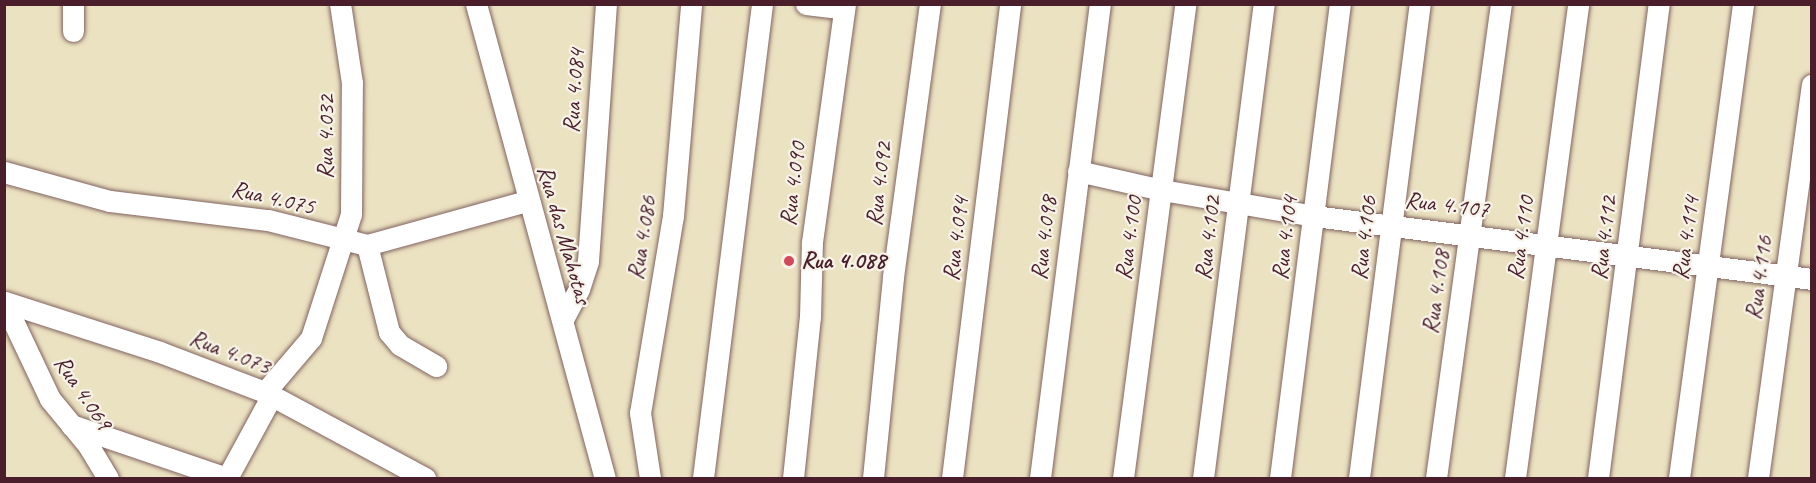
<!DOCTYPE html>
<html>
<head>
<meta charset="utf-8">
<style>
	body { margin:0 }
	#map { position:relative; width:1816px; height:483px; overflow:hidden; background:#ebe2c1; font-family:Caveat,sans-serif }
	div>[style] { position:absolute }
	.roads { filter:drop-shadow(0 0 2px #826360) drop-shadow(0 0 2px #826360) }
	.minor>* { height:21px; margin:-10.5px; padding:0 10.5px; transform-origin:10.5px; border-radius:10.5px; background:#fff }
	.dots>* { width:16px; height:16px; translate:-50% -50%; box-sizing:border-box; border:3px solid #f7f3e8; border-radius:50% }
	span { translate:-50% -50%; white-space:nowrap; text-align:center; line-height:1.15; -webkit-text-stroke:4.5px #f7f3e8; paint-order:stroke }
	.street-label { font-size:24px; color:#4a1f2b }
	.poi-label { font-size:24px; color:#4a1f2b; font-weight:700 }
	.left { translate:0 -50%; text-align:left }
	.frame { position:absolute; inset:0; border:6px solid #4a1f2b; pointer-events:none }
</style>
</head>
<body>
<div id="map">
	<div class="roads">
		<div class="minor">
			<div style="left:476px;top:4px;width:491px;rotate:74.8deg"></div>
			<div style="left:806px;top:4px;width:38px;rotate:7deg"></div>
			<div style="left:73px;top:31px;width:27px;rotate:-90deg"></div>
			<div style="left:1078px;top:171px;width:86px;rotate:12.7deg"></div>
			<div style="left:1162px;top:190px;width:154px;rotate:9.7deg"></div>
			<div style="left:1314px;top:216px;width:502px;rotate:7.21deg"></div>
			<div style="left:4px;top:172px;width:110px;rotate:15.3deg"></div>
			<div style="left:110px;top:201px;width:159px;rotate:6.9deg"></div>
			<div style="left:268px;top:220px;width:102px;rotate:14.2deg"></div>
			<div style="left:367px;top:245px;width:166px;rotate:-15.4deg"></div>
			<div style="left:367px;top:245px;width:90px;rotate:75.8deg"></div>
			<div style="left:389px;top:332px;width:17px;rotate:50deg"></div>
			<div style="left:400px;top:345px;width:42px;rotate:30.3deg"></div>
			<div style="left:4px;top:302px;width:107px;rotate:64.6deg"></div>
			<div style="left:50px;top:399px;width:60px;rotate:50.4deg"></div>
			<div style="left:88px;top:445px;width:39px;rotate:59deg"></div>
			<div style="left:5px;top:302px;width:163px;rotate:17.9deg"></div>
			<div style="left:160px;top:352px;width:112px;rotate:20.9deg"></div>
			<div style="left:265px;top:392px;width:182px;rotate:28.3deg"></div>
			<div style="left:563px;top:319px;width:34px;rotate:-62deg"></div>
			<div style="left:579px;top:289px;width:29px;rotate:-72deg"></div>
			<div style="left:588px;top:261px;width:258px;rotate:-86deg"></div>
			<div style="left:265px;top:392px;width:71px;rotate:-49.6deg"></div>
			<div style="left:311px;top:338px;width:130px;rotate:-72.1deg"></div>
			<div style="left:351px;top:214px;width:131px;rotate:-89.6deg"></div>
			<div style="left:352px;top:83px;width:80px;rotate:-98.6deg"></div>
			<div style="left:71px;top:425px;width:165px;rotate:18.8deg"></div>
			<div style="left:227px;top:478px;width:94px;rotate:-61.5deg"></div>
			<div style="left:650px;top:478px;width:66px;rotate:-98.7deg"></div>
			<div style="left:640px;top:413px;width:200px;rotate:-80.5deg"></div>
			<div style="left:673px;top:216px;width:213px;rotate:-85.1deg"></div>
			<div style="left:703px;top:478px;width:478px;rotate:-82.9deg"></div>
			<div style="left:793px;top:478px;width:162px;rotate:-84deg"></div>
			<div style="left:810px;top:317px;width:75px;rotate:-88.5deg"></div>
			<div style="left:812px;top:242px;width:240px;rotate:-82.1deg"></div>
			<div style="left:873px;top:478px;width:202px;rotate:-84.3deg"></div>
			<div style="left:893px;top:277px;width:275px;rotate:-82.3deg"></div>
			<div style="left:952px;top:478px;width:478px;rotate:-83deg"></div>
			<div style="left:1040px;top:478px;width:478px;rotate:-82.8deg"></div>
			<div style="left:1123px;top:478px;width:478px;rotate:-82.5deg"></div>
			<div style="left:1203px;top:478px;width:478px;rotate:-82.7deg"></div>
			<div style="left:1280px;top:478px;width:478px;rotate:-82.8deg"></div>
			<div style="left:1359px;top:478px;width:478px;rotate:-82.7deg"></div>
			<div style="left:1436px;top:478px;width:478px;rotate:-82.2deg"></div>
			<div style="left:1515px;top:478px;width:478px;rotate:-82.4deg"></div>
			<div style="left:1598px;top:478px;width:478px;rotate:-82.7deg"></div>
			<div style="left:1679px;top:478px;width:478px;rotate:-82.3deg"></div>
			<div style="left:1758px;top:478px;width:397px;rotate:-82.2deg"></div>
		</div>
	</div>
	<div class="dots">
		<div style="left:789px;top:261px;background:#d1495b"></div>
	</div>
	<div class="street-label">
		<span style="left:574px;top:91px;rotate:-86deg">Rua 4.084</span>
		<span style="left:326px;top:137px;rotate:-89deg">Rua 4.032</span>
		<span style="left:793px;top:184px;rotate:-83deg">Rua 4.090</span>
		<span style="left:879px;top:184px;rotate:-83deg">Rua 4.092</span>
		<span style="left:273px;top:198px;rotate:13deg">Rua 4.075</span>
		<span style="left:1447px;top:205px;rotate:7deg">Rua 4.107</span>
		<span style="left:564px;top:235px;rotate:74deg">Rua das Mahotas</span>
		<span style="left:642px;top:238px;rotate:-81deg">Rua 4.086</span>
		<span style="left:1044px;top:238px;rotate:-83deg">Rua 4.098</span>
		<span style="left:1129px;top:238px;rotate:-82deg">Rua 4.100</span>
		<span style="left:1208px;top:238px;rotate:-83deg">Rua 4.102</span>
		<span style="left:1285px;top:238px;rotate:-83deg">Rua 4.104</span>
		<span style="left:1364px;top:238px;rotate:-83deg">Rua 4.106</span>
		<span style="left:1521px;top:238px;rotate:-82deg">Rua 4.110</span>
		<span style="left:1604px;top:238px;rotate:-83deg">Rua 4.112</span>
		<span style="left:1686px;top:238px;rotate:-82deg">Rua 4.114</span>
		<span style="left:956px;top:239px;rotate:-83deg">Rua 4.094</span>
		<span style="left:1759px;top:278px;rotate:-82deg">Rua 4.116</span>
		<span style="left:1436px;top:292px;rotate:-82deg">Rua 4.108</span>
		<span style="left:230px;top:352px;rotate:21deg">Rua 4.073</span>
		<span style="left:83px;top:393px;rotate:56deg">Rua 4.069</span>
	</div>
	<div class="poi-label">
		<span class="left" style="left:801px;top:261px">Rua 4.088</span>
	</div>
	<div class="frame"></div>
</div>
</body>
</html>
